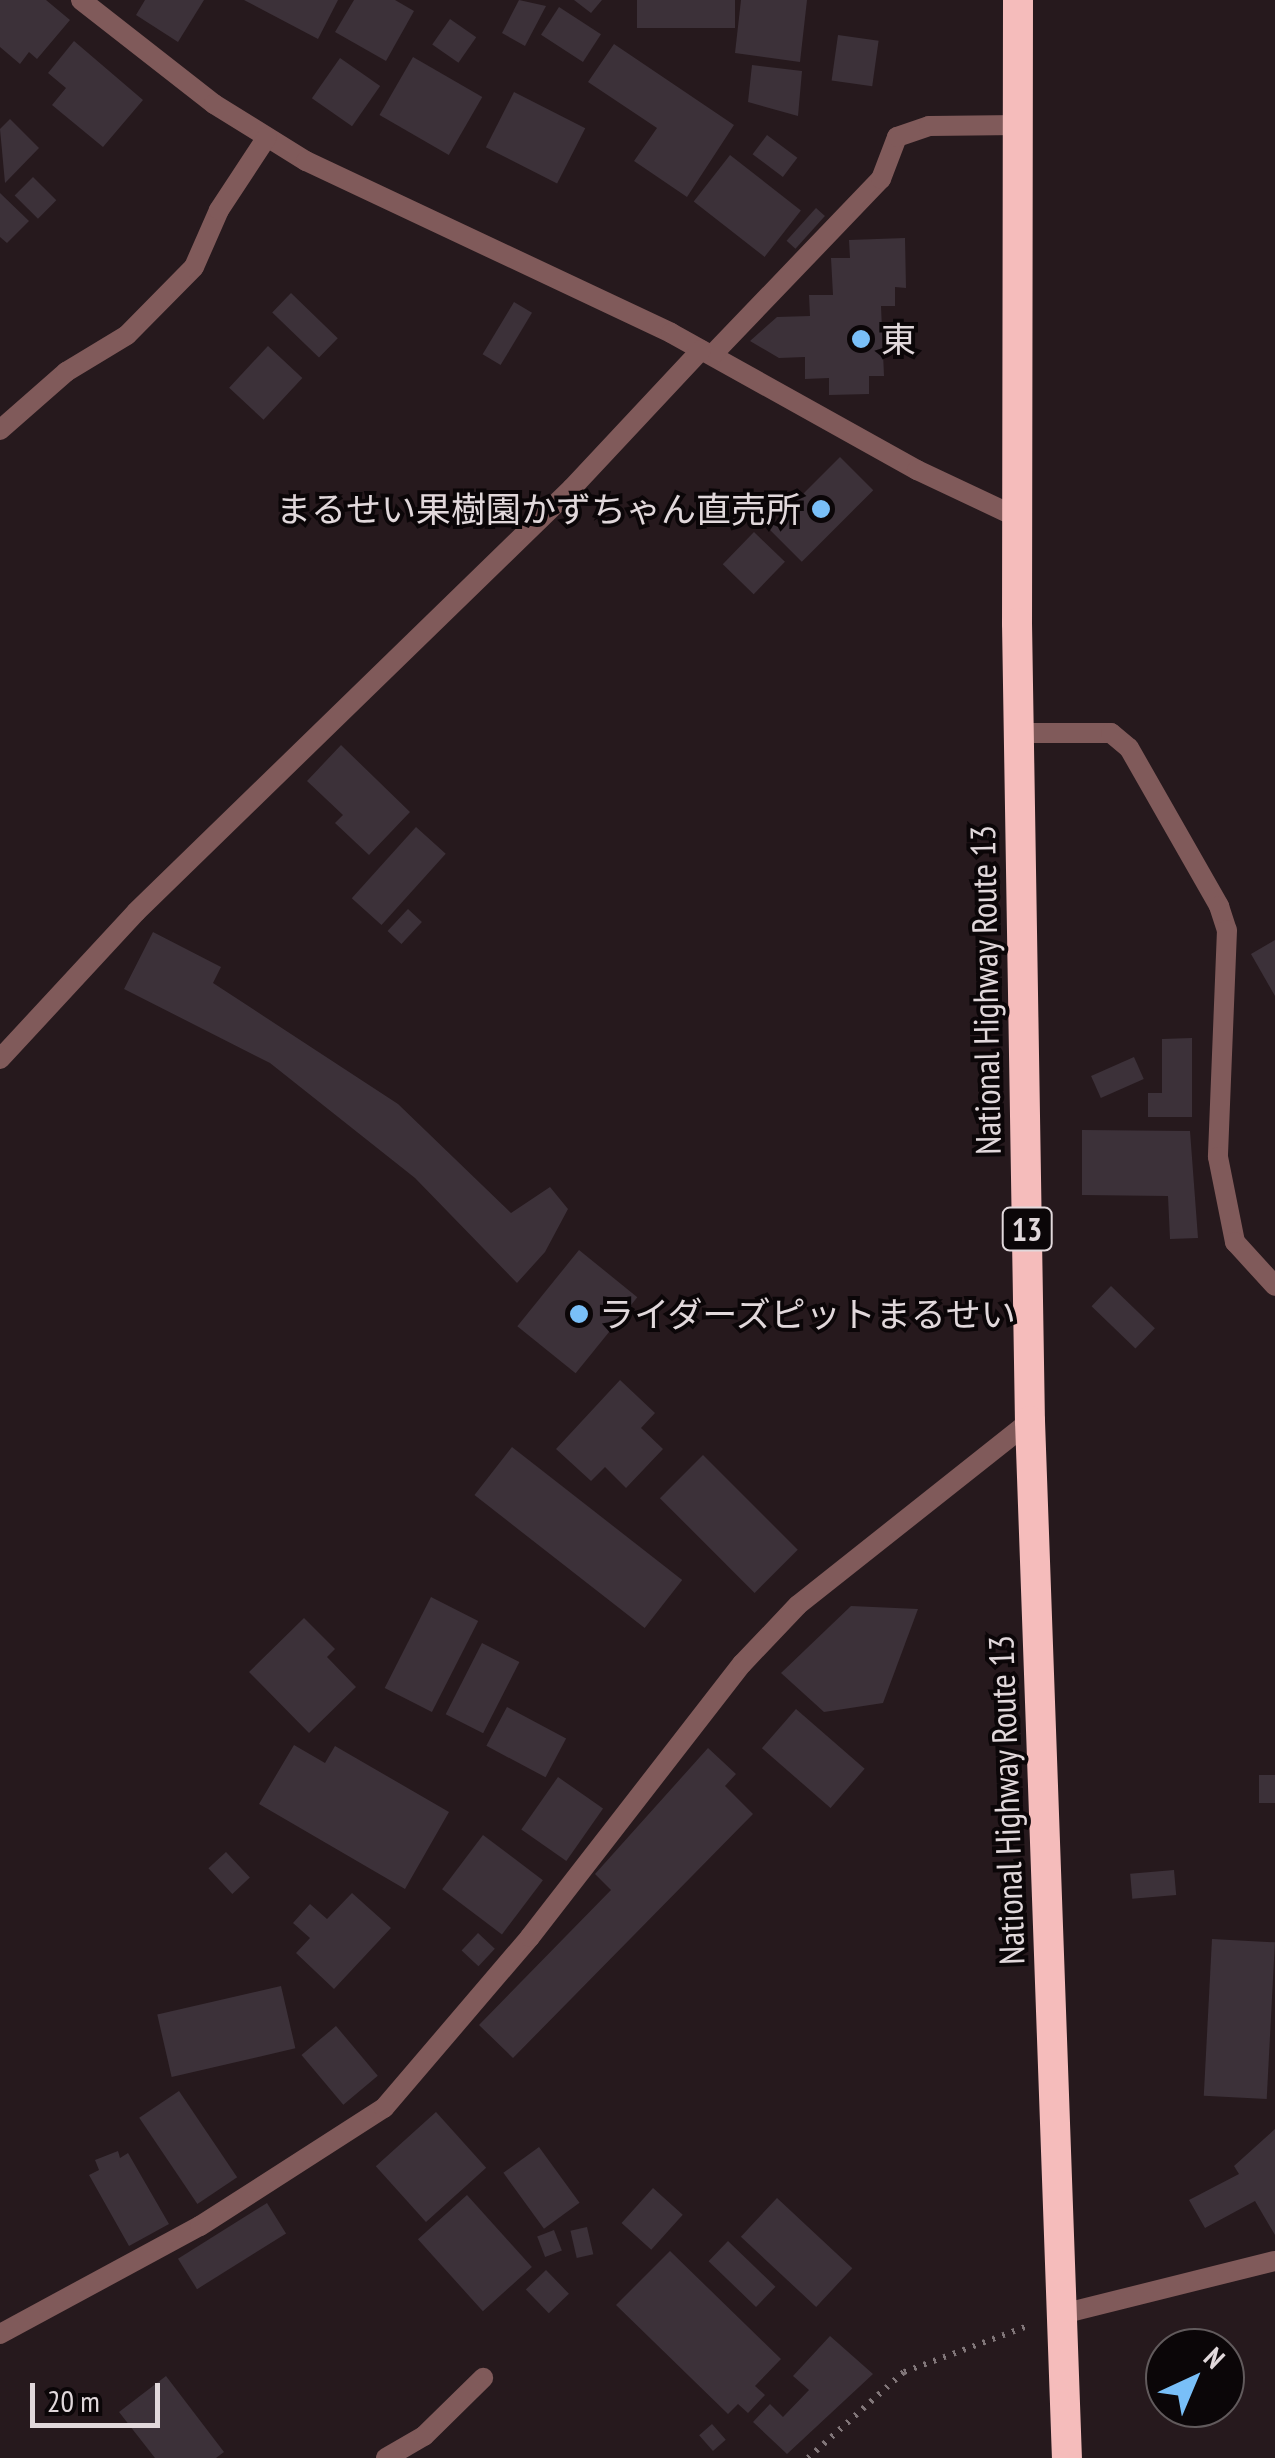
<!DOCTYPE html>
<html>
<head>
<meta charset="utf-8">
<style>
	body { margin:0 }
	#map { position:relative; width:1275px; height:2458px; overflow:hidden; background:#26191d; font-family:"PT Sans Narrow","Noto Sans JP",sans-serif }
	div>[style] { position:absolute }
	.building>* { inset:0; background:#3c3139; transform-origin:0 0 }
	.path>* { height:6px; margin-top:-3px; transform-origin:0; background:repeating-linear-gradient(90deg,#817679 0 2.5px,transparent 0 10.5px) }
	.street>* { height:20px; margin:-10px; padding:0 10px; transform-origin:10px; border-radius:10px; background:#805a5a }
	.highway>* { height:30px; margin:-15px; padding:0 15px; transform-origin:15px; border-radius:15px; background:#f5bcbb }
	.dots>* { width:28px; height:28px; translate:-50% -50%; box-sizing:border-box; border:5px solid #0b0608; border-radius:50% }
	span { translate:-50% -50%; white-space:nowrap; text-align:center; line-height:1.15; -webkit-text-stroke:8px #0b0608; paint-order:stroke }
	.shield-label span { padding:2px 8px; background:#0b0608; border:2px solid; border-radius:8px; -webkit-text-stroke-width:0 }
	.shield-label { font-size:32px; color:#e1d8db; font-weight:700 }
	.poi-label { font-size:35px; color:#e1d8db }
	.left { translate:0 -50%; text-align:left }
	.right { translate:-100% -50%; text-align:right }
	.street-label { font-size:35px; color:#e1d8db }
	.north { position:absolute; left:1145px; top:2328px; width:100px; height:100px; box-sizing:border-box; background:#0b0608; border:2px solid #615a5c; border-radius:50%; rotate:44deg; font-size:28px; font-weight:700; line-height:40px; text-align:center; color:#e1d8db }
	.north::after { content:''; display:block; margin:auto; width:35px; height:45px; background:#79bff8; clip-path:polygon(50% 0,100% 100%,50% 72%,0 100%) }
	.scale { position:absolute; left:30px; top:2383px; width:130px; height:45px; box-sizing:border-box; border:5px solid #e1d8db; border-top:0; padding-left:12px; font-size:30px; line-height:35px; white-space:nowrap; color:#e1d8db; -webkit-text-stroke:8px #0b0608; paint-order:stroke }
</style>
</head>
<body>
<div id="map">
	<div class="building">
		<div style="clip-path:polygon(0 0,46px 0,70px 20px,37px 59px,29px 52px,20px 64px,0 47px)"></div>
		<div style="clip-path:polygon(145px 0,204px 0,178px 42px,136px 15px)"></div>
		<div style="clip-path:polygon(244px 0,338px 0,318px 39px)"></div>
		<div style="clip-path:polygon(354px 0,395px 0,414px 11px,386px 61px,335px 32px)"></div>
		<div style="clip-path:polygon(519px 0,546px 6px,525px 46px,502px 33px)"></div>
		<div style="clip-path:polygon(574px 0,602px 0,591px 13px)"></div>
		<div style="left:637px;top:0;width:98px;height:28px"></div>
		<div style="clip-path:polygon(741px 0,807px 0,800px 62px,735px 53px)"></div>
		<div style="left:559px;top:7px;width:50px;height:33px;rotate:33deg"></div>
		<div style="left:450px;top:19px;width:32px;height:31px;rotate:35deg"></div>
		<div style="left:838px;top:35px;width:41px;height:46px;rotate:8deg"></div>
		<div style="clip-path:polygon(74px 41px,143px 100px,103px 147px,52px 105px,66px 88px,48px 73px)"></div>
		<div style="clip-path:polygon(614px 44px,734px 125px,687px 197px,634px 161px,657px 128px,588px 82px)"></div>
		<div style="left:413px;top:57px;width:80px;height:67px;rotate:30deg"></div>
		<div style="left:340px;top:58px;width:49px;height:49px;rotate:35deg"></div>
		<div style="clip-path:polygon(752px 65px,802px 71px,798px 116px,748px 102px)"></div>
		<div style="left:514px;top:92px;width:80px;height:62px;rotate:27deg"></div>
		<div style="clip-path:polygon(10px 119px,39px 148px,5px 183px,0 129px)"></div>
		<div style="left:767px;top:135px;width:38px;height:24px;rotate:37deg"></div>
		<div style="left:730px;top:155px;width:90px;height:59px;rotate:38deg"></div>
		<div style="left:33px;top:177px;width:33px;height:26px;rotate:45deg"></div>
		<div style="clip-path:polygon(0 193px,29px 221px,7px 243px,0 237px)"></div>
		<div style="left:816px;top:208px;width:12px;height:44px;rotate:42deg"></div>
		<div style="clip-path:polygon(905px 238px,906px 288px,895px 287px,895px 306px,881px 306px,884px 376px,869px 376px,869px 394px,829px 395px,829px 378px,805px 379px,805px 357px,779px 358px,750px 341px,777px 317px,810px 316px,809px 295px,833px 295px,831px 258px,850px 258px,849px 240px)"></div>
		<div style="left:291px;top:293px;width:65px;height:27px;rotate:44deg"></div>
		<div style="left:514px;top:302px;width:21px;height:61px;rotate:31deg"></div>
		<div style="left:268px;top:346px;width:47px;height:57px;rotate:43deg"></div>
		<div style="left:840px;top:457px;width:47px;height:101px;rotate:45deg"></div>
		<div style="left:754px;top:532px;width:43px;height:45px;rotate:44deg"></div>
		<div style="clip-path:polygon(341px 745px,410px 812px,369px 855px,335px 823px,343px 815px,307px 781px)"></div>
		<div style="left:416px;top:827px;width:40px;height:96px;rotate:42deg"></div>
		<div style="left:408px;top:909px;width:19px;height:30px;rotate:43deg"></div>
		<div style="clip-path:polygon(153px 932px,221px 967px,213px 983px,398px 1104px,511px 1213px,550px 1187px,568px 1209px,545px 1252px,517px 1283px,415px 1178px,270px 1063px,124px 989px)"></div>
		<div style="clip-path:polygon(1275px 940px,1275px 996px,1251px 954px)"></div>
		<div style="clip-path:polygon(1192px 1038px,1192px 1117px,1148px 1117px,1148px 1093px,1162px 1093px,1162px 1039px)"></div>
		<div style="left:1134px;top:1057px;width:24px;height:47px;rotate:66deg"></div>
		<div style="clip-path:polygon(1082px 1130px,1190px 1131px,1198px 1238px,1170px 1239px,1168px 1196px,1082px 1195px)"></div>
		<div style="left:579px;top:1250px;width:75px;height:98px;rotate:39deg"></div>
		<div style="left:1111px;top:1286px;width:61px;height:28px;rotate:44deg"></div>
		<div style="clip-path:polygon(620px 1380px,655px 1413px,641px 1428px,663px 1449px,626px 1488px,605px 1467px,591px 1481px,556px 1449px)"></div>
		<div style="left:512px;top:1447px;width:216px;height:61px;rotate:38deg"></div>
		<div style="left:703px;top:1455px;width:134px;height:61px;rotate:45deg"></div>
		<div style="left:431px;top:1597px;width:53px;height:102px;rotate:27deg"></div>
		<div style="clip-path:polygon(851px 1606px,918px 1609px,883px 1703px,824px 1712px,781px 1673px)"></div>
		<div style="clip-path:polygon(304px 1618px,335px 1649px,327px 1657px,356px 1687px,309px 1733px,249px 1672px)"></div>
		<div style="left:482px;top:1643px;width:42px;height:80px;rotate:27deg"></div>
		<div style="left:507px;top:1707px;width:67px;height:44px;rotate:28deg"></div>
		<div style="left:796px;top:1709px;width:91px;height:52px;rotate:41deg"></div>
		<div style="clip-path:polygon(294px 1745px,325px 1763px,335px 1746px,449px 1812px,405px 1889px,259px 1804px)"></div>
		<div style="clip-path:polygon(708px 1748px,736px 1774px,725px 1786px,753px 1814px,513px 2058px,479px 2025px,611px 1890px,595px 1874px)"></div>
		<div style="left:1259px;top:1775px;width:16px;height:28px"></div>
		<div style="left:558px;top:1777px;width:55px;height:64px;rotate:35deg"></div>
		<div style="left:483px;top:1835px;width:75px;height:68px;rotate:37deg"></div>
		<div style="left:226px;top:1852px;width:35px;height:24px;rotate:47deg"></div>
		<div style="left:1174px;top:1870px;width:25px;height:44px;rotate:85deg"></div>
		<div style="clip-path:polygon(352px 1893px,391px 1928px,334px 1989px,296px 1953px,310px 1938px,293px 1923px,310px 1904px,327px 1919px)"></div>
		<div style="left:478px;top:1933px;width:23px;height:24px;rotate:43deg"></div>
		<div style="left:1212px;top:1939px;width:63px;height:157px;rotate:3deg"></div>
		<div style="left:281px;top:1986px;width:64px;height:127px;rotate:77deg"></div>
		<div style="left:336px;top:2026px;width:65px;height:45px;rotate:50deg"></div>
		<div style="left:179px;top:2091px;width:104px;height:48px;rotate:56deg"></div>
		<div style="left:436px;top:2112px;width:75px;height:81px;rotate:48deg"></div>
		<div style="clip-path:polygon(1275px 2129px,1275px 2235px,1255px 2201px,1205px 2228px,1189px 2200px,1239px 2174px,1234px 2166px)"></div>
		<div style="left:539px;top:2147px;width:69px;height:44px;rotate:54deg"></div>
		<div style="clip-path:polygon(118px 2151px,120px 2158px,128px 2153px,169px 2224px,129px 2246px,89px 2175px,99px 2170px,95px 2160px)"></div>
		<div style="left:653px;top:2188px;width:40px;height:47px;rotate:42deg"></div>
		<div style="left:467px;top:2195px;width:97px;height:66px;rotate:48deg"></div>
		<div style="left:777px;top:2198px;width:103px;height:53px;rotate:43deg"></div>
		<div style="left:267px;top:2203px;width:36px;height:105px;rotate:58deg"></div>
		<div style="left:587px;top:2227px;width:28px;height:17px;rotate:77deg"></div>
		<div style="left:554px;top:2230px;width:22px;height:18px;rotate:69deg"></div>
		<div style="left:728px;top:2241px;width:66px;height:28px;rotate:44deg"></div>
		<div style="clip-path:polygon(670px 2251px,781px 2359px,755px 2386px,765px 2395px,748px 2413px,738px 2404px,728px 2414px,616px 2305px)"></div>
		<div style="left:546px;top:2270px;width:33px;height:28px;rotate:46deg"></div>
		<div style="clip-path:polygon(830px 2336px,873px 2374px,787px 2454px,753px 2422px,770px 2404px,783px 2417px,809px 2390px,793px 2376px)"></div>
		<div style="clip-path:polygon(166px 2376px,224px 2452px,216px 2458px,155px 2458px,119px 2412px)"></div>
		<div style="left:712px;top:2424px;width:21px;height:17px;rotate:49deg"></div>
	</div>
	<div class="path">
		<div style="left:808px;top:2458px;width:129px;rotate:-41.9deg"></div>
		<div style="left:904px;top:2372px;width:129px;rotate:-20.4deg"></div>
	</div>
	<div class="street">
		<div style="left:81px;top:0;width:169px;rotate:38deg"></div>
		<div style="left:214px;top:104px;width:108px;rotate:31.8deg"></div>
		<div style="left:306px;top:161px;width:403px;rotate:25.2deg"></div>
		<div style="left:671px;top:333px;width:282px;rotate:29.1deg"></div>
		<div style="left:917px;top:470px;width:110px;rotate:25.2deg"></div>
		<div style="left:712px;top:355px;width:244px;rotate:-46.2deg"></div>
		<div style="left:881px;top:179px;width:45px;rotate:-69.1deg"></div>
		<div style="left:897px;top:137px;width:34px;rotate:-19deg"></div>
		<div style="left:929px;top:126px;width:89px;rotate:-0.6deg"></div>
		<div style="left:0;top:430px;width:88px;rotate:-41.3deg"></div>
		<div style="left:66px;top:372px;width:71px;rotate:-31.2deg"></div>
		<div style="left:127px;top:335px;width:95px;rotate:-45.4deg"></div>
		<div style="left:194px;top:267px;width:62px;rotate:-66.3deg"></div>
		<div style="left:219px;top:210px;width:87px;rotate:-56.7deg"></div>
		<div style="left:1019px;top:733px;width:92px"></div>
		<div style="left:1111px;top:733px;width:23px;rotate:40deg"></div>
		<div style="left:1129px;top:748px;width:182px;rotate:60.3deg"></div>
		<div style="left:1219px;top:906px;width:25px;rotate:72deg"></div>
		<div style="left:1227px;top:930px;width:227px;rotate:92.3deg"></div>
		<div style="left:1218px;top:1157px;width:87px;rotate:78.7deg"></div>
		<div style="left:1235px;top:1242px;width:59px;rotate:47.7deg"></div>
		<div style="left:0;top:1059px;width:200px;rotate:-47.2deg"></div>
		<div style="left:136px;top:912px;width:608px;rotate:-44.2deg"></div>
		<div style="left:572px;top:488px;width:189px;rotate:-46.9deg"></div>
		<div style="left:1062px;top:2314px;width:219px;rotate:-14deg"></div>
		<div style="left:0;top:2334px;width:227px;rotate:-28.4deg"></div>
		<div style="left:200px;top:2226px;width:219px;rotate:-32.7deg"></div>
		<div style="left:384px;top:2108px;width:225px;rotate:-49.5deg"></div>
		<div style="left:530px;top:1937px;width:346px;rotate:-52.2deg"></div>
		<div style="left:742px;top:1664px;width:81px;rotate:-46.5deg"></div>
		<div style="left:798px;top:1605px;width:296px;rotate:-38.4deg"></div>
		<div style="left:386px;top:2458px;width:44px;rotate:-30.1deg"></div>
		<div style="left:424px;top:2436px;width:83px;rotate:-44.5deg"></div>
	</div>
	<div class="highway">
		<div style="left:1018px;top:0;width:623px;rotate:90.09deg"></div>
		<div style="left:1017px;top:623px;width:798px;rotate:89.07deg"></div>
		<div style="left:1030px;top:1421px;width:1038px;rotate:87.96deg"></div>
	</div>
	<div class="dots">
		<div style="left:861px;top:339px;background:#79bff8"></div>
		<div style="left:821px;top:509px;background:#79bff8"></div>
		<div style="left:579px;top:1314px;background:#79bff8"></div>
	</div>
	<div class="shield-label">
		<span style="left:1027px;top:1229px">13</span>
	</div>
	<div class="poi-label">
		<span class="left" style="left:881px;top:339px">東</span>
		<span class="right" style="left:801px;top:509px">まるせい果樹園かずちゃん直売所</span>
		<span class="left" style="left:599px;top:1314px">ライダーズピットまるせい</span>
	</div>
	<div class="street-label">
		<span style="left:985px;top:990px;rotate:-91deg">National Highway Route 13</span>
		<span style="left:1006px;top:1800px;rotate:-92deg">National Highway Route 13</span>
	</div>
	<div class="north">N</div>
	<div class="scale">20 m</div>
</div>
</body>
</html>
